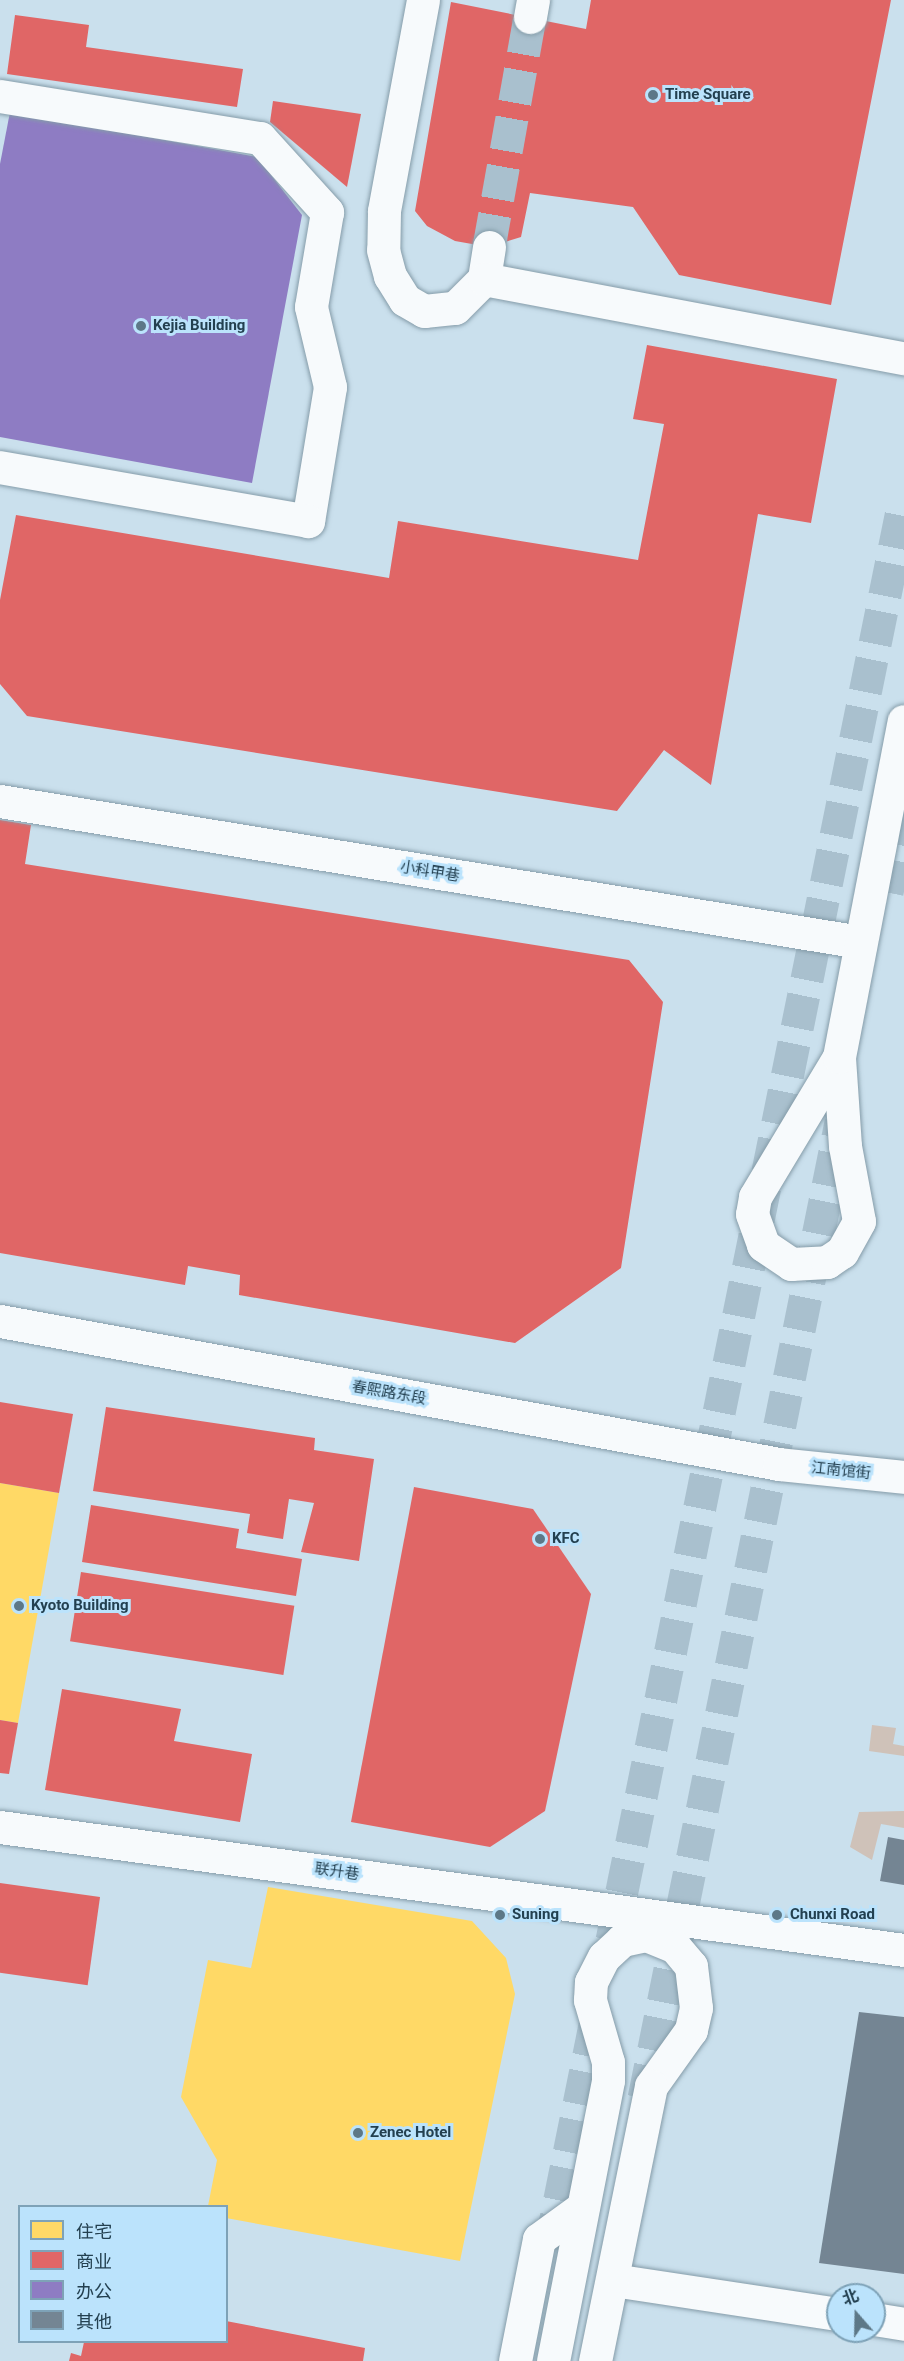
<!DOCTYPE html>
<html>
<head>
<meta charset="utf-8">
<style>
	body { margin:0 }
	#map { position:relative; width:904px; height:2361px; overflow:hidden; background:#cae0ed; font-family:Roboto,"Noto Sans SC",sans-serif }
	div>[style] { position:absolute }
	.green>* { inset:0; background:#cfc2b9 }
	.homes>* { inset:0; background:#ffd966 }
	.shops>* { inset:0; background:#e06666; transform-origin:0 0 }
	.offices>* { inset:0; background:#8e7cc3 }
	.building>* { inset:0; background:#748593 }
	.minor-tunnel>* { height:33px; margin-top:-16.5px; transform-origin:0; background:repeating-linear-gradient(90deg,#a9c0ce 0 33px,transparent 0 49px) }
	.major-tunnel>* { height:33px; margin-top:-16.5px; transform-origin:0; background:repeating-linear-gradient(90deg,#a9c0ce 0 33px,transparent 0 49px) }
	.roads { filter:drop-shadow(0 0 2px #859ca9) drop-shadow(0 0 2px #859ca9) }
	.minor>* { height:33px; margin:-16.5px; padding:0 16.5px; transform-origin:16.5px; border-radius:16.5px; background:#f7fafc }
	.dots>* { width:16px; height:16px; translate:-50% -50%; box-sizing:border-box; border:3px solid #bbe3fc; border-radius:50% }
	span { translate:-50% -50%; white-space:nowrap; text-align:center; line-height:1.15; -webkit-text-stroke:6px #bbe3fc; paint-order:stroke }
	.poi-label { font-size:15px; color:#234050; font-weight:700 }
	.left { translate:0 -50%; text-align:left }
	.street-label { font-size:15px; color:#234050 }
	.legend { position:absolute; left:18px; top:2205px; width:210px; height:138px; box-sizing:border-box; background:#bbe3fc; border:2px solid #7ea2b7; margin:0; padding:8px 10px; list-style:none; font-size:18px; color:#234050 }
	.legend li { display:flex; align-items:center; gap:12px; height:30px }
	.legend b { width:30px; border:2px solid #7ea2b7 }
	.north { position:absolute; left:826px; top:2283px; width:60px; height:60px; box-sizing:border-box; background:#bbe3fc; border:2px solid #7ea2b7; border-radius:50%; rotate:340deg; font-size:16px; font-weight:700; line-height:24px; text-align:center; color:#234050 }
	.north::after { content:''; display:block; margin:auto; width:21px; height:27px; background:#5d7887; clip-path:polygon(50% 0,100% 100%,50% 72%,0 100%) }
</style>
</head>
<body>
<div id="map">
	<div class="green">
		<div style="clip-path:polygon(872px 1725px,896px 1728px,893px 1744px,904px 1746px,904px 1756px,869px 1751px)"></div>
		<div style="clip-path:polygon(904px 1811px,904px 1828px,881px 1824px,872px 1860px,850px 1847px,859px 1812px)"></div>
	</div>
	<div class="homes">
		<div style="clip-path:polygon(0 1483px,59px 1493px,18px 1723px,0 1720px)"></div>
		<div style="clip-path:polygon(268px 1887px,472px 1921px,506px 1958px,515px 1994px,460px 2261px,226px 2218px,226px 2206px,208px 2206px,217px 2160px,181px 2097px,208px 1960px,251px 1968px)"></div>
	</div>
	<div class="shops">
		<div style="clip-path:polygon(591px 0,891px 0,831px 305px,679px 275px,633px 207px,530px 193px,521px 237px,489px 247px,455px 241px,427px 226px,415px 211px,451px 2px,586px 29px)"></div>
		<div style="clip-path:polygon(15px 15px,89px 25px,86px 47px,243px 69px,237px 107px,7px 74px)"></div>
		<div style="clip-path:polygon(273px 101px,361px 114px,347px 187px,270px 122px)"></div>
		<div style="clip-path:polygon(647px 345px,837px 379px,811px 523px,758px 514px,711px 785px,664px 750px,617px 811px,27px 716px,0 684px,0 600px,16px 515px,389px 578px,398px 521px,638px 560px,664px 424px,633px 419px)"></div>
		<div style="clip-path:polygon(0 820px,31px 825px,25px 864px,629px 960px,663px 1002px,621px 1268px,515px 1343px,239px 1295px,240px 1275px,188px 1266px,185px 1285px,0 1253px)"></div>
		<div style="clip-path:polygon(0 1402px,73px 1414px,59px 1493px,0 1483px)"></div>
		<div style="clip-path:polygon(106px 1407px,315px 1438px,314px 1450px,374px 1459px,359px 1561px,301px 1552px,314px 1503px,289px 1499px,283px 1539px,247px 1533px,250px 1514px,93px 1491px)"></div>
		<div style="clip-path:polygon(414px 1487px,533px 1509px,591px 1594px,545px 1811px,490px 1847px,351px 1822px)"></div>
		<div style="clip-path:polygon(91px 1505px,239px 1529px,236px 1548px,302px 1559px,296px 1596px,82px 1562px)"></div>
		<div style="left:81px;top:1572px;width:216px;height:70px;rotate:9deg"></div>
		<div style="clip-path:polygon(62px 1689px,181px 1709px,174px 1741px,252px 1754px,240px 1822px,45px 1790px)"></div>
		<div style="clip-path:polygon(0 1720px,18px 1723px,9px 1774px,0 1773px)"></div>
		<div style="left:0;top:1883px;width:101px;height:89px;rotate:8deg"></div>
		<div style="clip-path:polygon(226px 2321px,365px 2348px,363px 2361px,69px 2361px,71px 2353px,81px 2356px,84px 2342px,226px 2342px)"></div>
	</div>
	<div class="offices">
		<div style="clip-path:polygon(10px 112px,257px 157px,302px 215px,252px 483px,0 437px,0 164px)"></div>
	</div>
	<div class="building">
		<div style="clip-path:polygon(888px 1837px,904px 1840px,904px 1885px,880px 1881px)"></div>
		<div style="clip-path:polygon(859px 2012px,904px 2017px,904px 2274px,819px 2263px)"></div>
	</div>
	<div class="minor-tunnel">
		<div style="left:489px;top:247px;width:234px;rotate:-79.9deg"></div>
	</div>
	<div class="major-tunnel">
		<div style="left:887px;top:892px;width:84px;rotate:-78.3deg"></div>
		<div style="left:612px;top:1940px;width:1468px;rotate:-78.53deg"></div>
		<div style="left:644px;top:2098px;width:996px;rotate:-78.59deg"></div>
		<div style="left:550px;top:2248px;width:242px;rotate:-78.6deg"></div>
	</div>
	<div class="roads">
		<div class="minor">
			<div style="left:423px;top:0;width:215px;rotate:100.5deg"></div>
			<div style="left:384px;top:211px;width:39px;rotate:91deg"></div>
			<div style="left:383px;top:250px;width:27px;rotate:75deg"></div>
			<div style="left:390px;top:276px;width:28px;rotate:58deg"></div>
			<div style="left:405px;top:300px;width:22px;rotate:30deg"></div>
			<div style="left:424px;top:311px;width:31px;rotate:-6deg"></div>
			<div style="left:455px;top:308px;width:41px;rotate:-45deg"></div>
			<div style="left:530px;top:17px;width:17px;rotate:-80deg"></div>
			<div style="left:0;top:96px;width:263px;rotate:9.2deg"></div>
			<div style="left:260px;top:138px;width:100px;rotate:47.8deg"></div>
			<div style="left:327px;top:212px;width:96px;rotate:99.6deg"></div>
			<div style="left:311px;top:307px;width:82px;rotate:76.6deg"></div>
			<div style="left:330px;top:387px;width:136px;rotate:99.3deg"></div>
			<div style="left:308px;top:521px;width:313px;rotate:-170.1deg"></div>
			<div style="left:489px;top:247px;width:32px;rotate:99deg"></div>
			<div style="left:484px;top:279px;width:427px;rotate:10.7deg"></div>
			<div style="left:0;top:801px;width:871px;rotate:9.31deg"></div>
			<div style="left:839px;top:1057px;width:163px;rotate:121deg"></div>
			<div style="left:755px;top:1197px;width:17px;rotate:100deg"></div>
			<div style="left:752px;top:1214px;width:33px;rotate:70deg"></div>
			<div style="left:763px;top:1245px;width:34px;rotate:34deg"></div>
			<div style="left:791px;top:1264px;width:36px;rotate:-3deg"></div>
			<div style="left:827px;top:1262px;width:18px;rotate:-34deg"></div>
			<div style="left:842px;top:1252px;width:35px;rotate:-61deg"></div>
			<div style="left:859px;top:1221px;width:76px;rotate:-100.6deg"></div>
			<div style="left:845px;top:1146px;width:89px;rotate:-93.9deg"></div>
			<div style="left:839px;top:1057px;width:342px;rotate:-79.1deg"></div>
			<div style="left:0;top:1321px;width:792px;rotate:10.4deg"></div>
			<div style="left:779px;top:1464px;width:126px;rotate:5.9deg"></div>
			<div style="left:0;top:1827px;width:912px;rotate:7.75deg"></div>
			<div style="left:613px;top:2280px;width:228px;rotate:8.6deg"></div>
			<div style="left:874px;top:2319px;width:30px;rotate:9deg"></div>
			<div style="left:515px;top:2361px;width:124px;rotate:-78.9deg"></div>
			<div style="left:539px;top:2239px;width:54px;rotate:-36deg"></div>
			<div style="left:553px;top:2361px;width:286px;rotate:-78.9deg"></div>
			<div style="left:608px;top:2080px;width:18px;rotate:-90deg"></div>
			<div style="left:608px;top:2062px;width:65px;rotate:-106.2deg"></div>
			<div style="left:590px;top:2000px;width:18px;rotate:-87deg"></div>
			<div style="left:591px;top:1982px;width:28px;rotate:-63deg"></div>
			<div style="left:604px;top:1957px;width:25px;rotate:-43deg"></div>
			<div style="left:622px;top:1940px;width:25px;rotate:-12deg"></div>
			<div style="left:646px;top:1935px;width:31px;rotate:22deg"></div>
			<div style="left:675px;top:1947px;width:25px;rotate:50deg"></div>
			<div style="left:691px;top:1966px;width:42px;rotate:83.2deg"></div>
			<div style="left:696px;top:2008px;width:23px;rotate:103deg"></div>
			<div style="left:691px;top:2030px;width:69px;rotate:125.5deg"></div>
			<div style="left:651px;top:2086px;width:281px;rotate:101.5deg"></div>
		</div>
	</div>
	<div class="dots">
		<div style="left:653px;top:95px;background:#5d7887"></div>
		<div style="left:141px;top:326px;background:#5d7887"></div>
		<div style="left:540px;top:1539px;background:#5d7887"></div>
		<div style="left:19px;top:1606px;background:#5d7887"></div>
		<div style="left:500px;top:1915px;background:#5d7887"></div>
		<div style="left:777px;top:1915px;background:#5d7887"></div>
		<div style="left:358px;top:2133px;background:#5d7887"></div>
	</div>
	<div class="poi-label">
		<span class="left" style="left:665px;top:95px">Time Square</span>
		<span class="left" style="left:153px;top:326px">Kejia Building</span>
		<span class="left" style="left:552px;top:1539px">KFC</span>
		<span class="left" style="left:31px;top:1606px">Kyoto Building</span>
		<span class="left" style="left:512px;top:1915px">Suning</span>
		<span class="left" style="left:790px;top:1915px">Chunxi Road</span>
		<span class="left" style="left:370px;top:2133px">Zenec Hotel</span>
	</div>
	<div class="street-label">
		<span style="left:430px;top:872px;rotate:9deg">小科甲巷</span>
		<span style="left:389px;top:1393px;rotate:10deg">春熙路东段</span>
		<span style="left:841px;top:1471px;rotate:6deg">江南馆街</span>
		<span style="left:337px;top:1872px;rotate:8deg">联升巷</span>
	</div>
	<ul class="legend">
	<li><b style="height:16px;background:#ffd966"></b>住宅</li>
	<li><b style="height:16px;background:#e06666"></b>商业</li>
	<li><b style="height:16px;background:#8e7cc3"></b>办公</li>
	<li><b style="height:16px;background:#748593"></b>其他</li>
	</ul>
	<div class="north">北</div>
</div>
</body>
</html>
